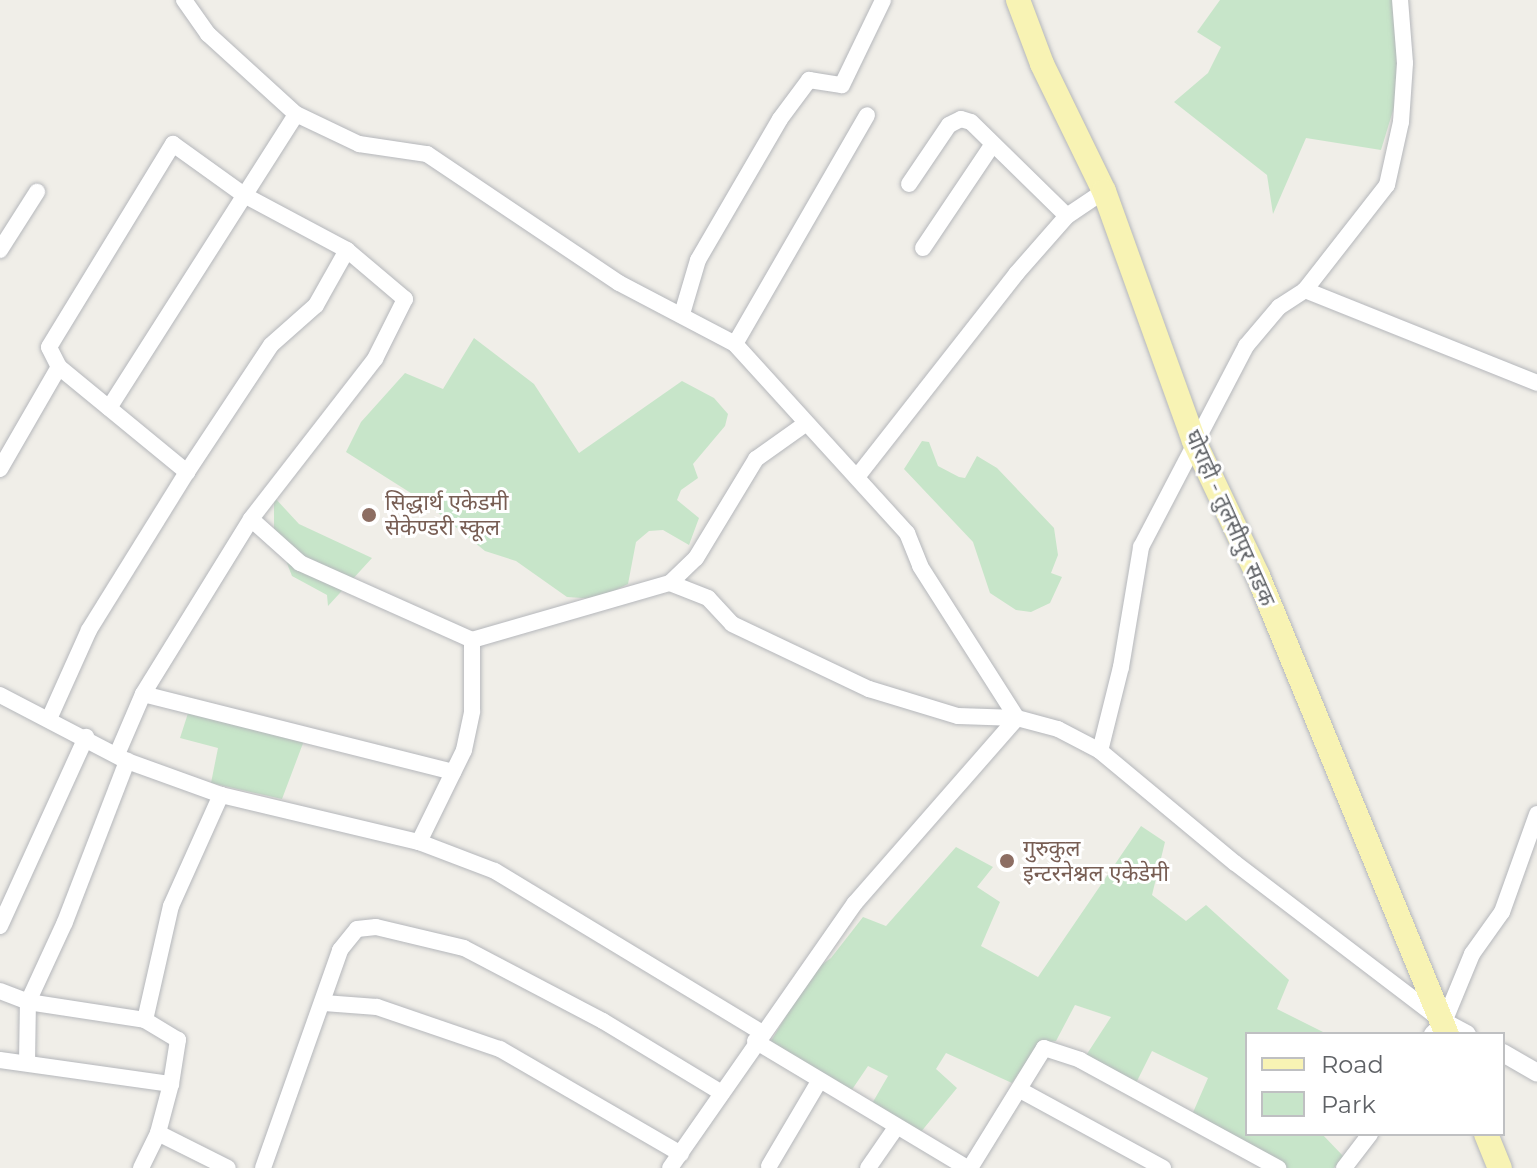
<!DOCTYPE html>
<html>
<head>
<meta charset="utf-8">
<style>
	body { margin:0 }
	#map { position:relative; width:1537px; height:1168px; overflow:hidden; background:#f0eee8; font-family:Montserrat,"Noto Sans Devanagari",sans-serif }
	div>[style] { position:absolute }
	.green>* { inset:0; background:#c7e5c9 }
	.roads { filter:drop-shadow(0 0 2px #b5b7bb) drop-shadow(0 0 2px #b5b7bb) }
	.minor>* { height:16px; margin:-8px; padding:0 8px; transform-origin:8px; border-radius:8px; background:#fff }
	.tertiary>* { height:18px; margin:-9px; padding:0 9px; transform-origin:9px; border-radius:9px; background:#fff }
	.primary>* { height:24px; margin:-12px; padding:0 12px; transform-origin:12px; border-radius:12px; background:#f8f3b4 }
	.dots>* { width:22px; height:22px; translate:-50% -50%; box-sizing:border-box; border:4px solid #fff; border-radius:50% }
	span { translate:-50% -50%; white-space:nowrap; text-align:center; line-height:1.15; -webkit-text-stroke:6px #fff; paint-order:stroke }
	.education-label { font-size:22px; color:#785e54 }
	.left { translate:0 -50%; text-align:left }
	.street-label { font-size:22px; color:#5f6266 }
	.legend { position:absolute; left:1245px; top:1032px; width:260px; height:104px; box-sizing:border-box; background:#fff; border:2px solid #bfc0c2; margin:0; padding:10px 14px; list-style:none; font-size:24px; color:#5f6266 }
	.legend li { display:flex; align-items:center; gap:16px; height:40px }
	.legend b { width:40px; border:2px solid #bfc0c2 }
</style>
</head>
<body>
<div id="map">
	<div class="green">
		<div style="clip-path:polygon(1220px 0,1399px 0,1395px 104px,1381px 150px,1306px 138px,1273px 214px,1267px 175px,1174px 102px,1208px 73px,1221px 47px,1197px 32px)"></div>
		<div style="clip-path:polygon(474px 338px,534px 384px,579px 453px,682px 381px,714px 398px,728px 414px,725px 426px,693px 464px,698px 478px,681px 490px,677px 500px,699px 518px,689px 545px,663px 530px,649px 531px,636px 542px,628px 584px,597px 599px,567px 597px,516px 561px,485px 551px,425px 502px,346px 452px,361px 422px,405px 373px,443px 389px)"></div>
		<div style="clip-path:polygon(922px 441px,929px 442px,938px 466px,959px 477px,965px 478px,977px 456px,997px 468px,1054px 528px,1058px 555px,1051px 573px,1062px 577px,1050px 603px,1031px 612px,1016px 610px,990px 593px,973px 542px,904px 469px)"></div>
		<div style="clip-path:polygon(274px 497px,299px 524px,372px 558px,328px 606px,327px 595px,292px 576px,274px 530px)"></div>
		<div style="clip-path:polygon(190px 707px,305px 738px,282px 799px,211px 783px,218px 748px,180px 738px)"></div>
		<div style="clip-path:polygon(1141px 826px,1165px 842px,1152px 895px,1186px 921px,1206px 905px,1289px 980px,1277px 1009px,1327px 1034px,1247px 1034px,1247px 1134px,1322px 1134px,1344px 1157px,1334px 1168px,1284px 1168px,1191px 1117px,1208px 1078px,1152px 1051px,1135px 1085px,1085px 1057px,1111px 1017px,1075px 1005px,1056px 1041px,1040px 1043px,1012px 1083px,946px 1053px,936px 1069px,957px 1088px,920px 1133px,870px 1107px,888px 1076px,868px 1066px,849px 1094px,771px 1041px,813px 971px,831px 958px,863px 917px,886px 926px,956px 847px,993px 867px,977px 887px,1000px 902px,981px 946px,1038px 977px)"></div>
	</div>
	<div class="roads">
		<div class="minor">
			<div style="left:184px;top:0;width:42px;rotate:54.8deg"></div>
			<div style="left:208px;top:34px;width:119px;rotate:42.3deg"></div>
			<div style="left:296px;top:114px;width:70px;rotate:25.5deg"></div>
			<div style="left:359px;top:144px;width:69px;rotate:8.4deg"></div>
			<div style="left:427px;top:154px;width:231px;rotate:33.9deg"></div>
			<div style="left:619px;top:283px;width:131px;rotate:27.7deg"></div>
			<div style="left:735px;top:344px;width:256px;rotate:47.7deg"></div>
			<div style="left:907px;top:533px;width:35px;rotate:68deg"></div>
			<div style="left:920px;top:566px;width:180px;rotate:57.5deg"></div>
			<div style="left:1017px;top:718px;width:42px;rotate:15deg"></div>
			<div style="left:1058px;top:729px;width:47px;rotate:27.6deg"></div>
			<div style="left:1100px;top:751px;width:175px;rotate:39.7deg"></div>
			<div style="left:1235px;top:863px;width:253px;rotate:37.3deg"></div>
			<div style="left:909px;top:184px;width:71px;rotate:-55.9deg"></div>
			<div style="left:949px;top:125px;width:13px;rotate:-27deg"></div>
			<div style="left:961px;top:119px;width:10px;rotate:17deg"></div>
			<div style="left:971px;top:122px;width:134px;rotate:44.4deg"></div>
			<div style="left:923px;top:248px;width:125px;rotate:-56.1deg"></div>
			<div style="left:0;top:250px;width:69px;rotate:-57.5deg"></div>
			<div style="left:1305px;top:290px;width:250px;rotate:21.8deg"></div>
			<div style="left:682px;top:314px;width:56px;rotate:-73.5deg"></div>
			<div style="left:698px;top:260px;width:163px;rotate:-59.8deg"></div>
			<div style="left:780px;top:119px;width:49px;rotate:-53.4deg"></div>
			<div style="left:809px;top:80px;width:33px;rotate:9deg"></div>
			<div style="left:842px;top:85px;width:94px;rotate:-64.2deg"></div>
			<div style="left:735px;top:344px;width:264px;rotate:-60deg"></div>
			<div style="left:59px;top:367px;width:166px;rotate:39.4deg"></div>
			<div style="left:109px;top:408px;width:348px;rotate:-57.5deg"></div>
			<div style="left:0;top:469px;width:118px;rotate:-60deg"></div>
			<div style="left:59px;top:367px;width:22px;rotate:-117deg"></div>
			<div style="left:49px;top:347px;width:238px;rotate:-58.6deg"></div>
			<div style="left:173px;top:144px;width:87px;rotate:35.7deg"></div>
			<div style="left:244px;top:195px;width:117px;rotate:28.1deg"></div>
			<div style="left:347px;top:250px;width:76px;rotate:40.2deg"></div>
			<div style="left:405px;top:299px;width:67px;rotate:116.6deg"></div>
			<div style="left:375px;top:359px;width:202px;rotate:127.8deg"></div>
			<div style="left:251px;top:519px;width:206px;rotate:121.7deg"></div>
			<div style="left:143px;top:694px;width:63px;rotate:113.3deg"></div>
			<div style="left:857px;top:477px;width:258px;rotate:-51.9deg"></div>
			<div style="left:1016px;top:274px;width:77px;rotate:-48.7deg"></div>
			<div style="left:1067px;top:216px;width:45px;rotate:-34deg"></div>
			<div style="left:251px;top:519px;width:66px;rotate:41.9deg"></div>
			<div style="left:300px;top:563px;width:188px;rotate:24.1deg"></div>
			<div style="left:670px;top:583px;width:41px;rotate:21.5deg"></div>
			<div style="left:708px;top:598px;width:35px;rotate:47deg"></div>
			<div style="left:732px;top:624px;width:152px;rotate:25.4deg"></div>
			<div style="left:869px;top:689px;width:93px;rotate:16.9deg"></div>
			<div style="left:958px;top:716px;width:59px;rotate:1.9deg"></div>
			<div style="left:143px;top:694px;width:320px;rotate:14.1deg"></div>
			<div style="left:0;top:695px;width:143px;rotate:27.5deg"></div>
			<div style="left:127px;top:761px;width:100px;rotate:19.9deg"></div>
			<div style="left:221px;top:795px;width:204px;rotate:13.4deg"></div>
			<div style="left:419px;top:842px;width:81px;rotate:20.9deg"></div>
			<div style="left:495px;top:871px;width:311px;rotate:31.2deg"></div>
			<div style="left:49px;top:719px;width:98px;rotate:-65.8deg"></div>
			<div style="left:89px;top:630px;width:186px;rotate:-58.2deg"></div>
			<div style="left:187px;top:472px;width:152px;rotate:-56.5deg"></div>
			<div style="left:271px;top:345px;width:60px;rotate:-41.6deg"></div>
			<div style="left:316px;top:305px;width:63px;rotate:-60.6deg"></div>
			<div style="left:1100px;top:751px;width:87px;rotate:-76deg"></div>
			<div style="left:1121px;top:667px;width:122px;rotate:-80.5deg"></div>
			<div style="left:1141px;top:547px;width:227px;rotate:-62.4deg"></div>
			<div style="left:1246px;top:346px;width:51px;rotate:-49.8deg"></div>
			<div style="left:1279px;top:307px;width:31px;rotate:-33deg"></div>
			<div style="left:1305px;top:290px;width:133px;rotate:-52deg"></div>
			<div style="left:1387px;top:185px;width:65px;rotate:-77.5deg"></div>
			<div style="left:1401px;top:122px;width:59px;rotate:-86.1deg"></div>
			<div style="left:1405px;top:63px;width:63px;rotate:-94.5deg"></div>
			<div style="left:419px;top:842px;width:102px;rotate:-63.9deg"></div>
			<div style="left:464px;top:750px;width:40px;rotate:-78deg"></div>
			<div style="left:472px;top:711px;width:71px;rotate:-90deg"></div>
			<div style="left:472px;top:640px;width:206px;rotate:-16.1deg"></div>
			<div style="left:670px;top:583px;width:36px;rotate:-44deg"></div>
			<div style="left:696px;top:558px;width:116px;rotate:-58.8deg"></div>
			<div style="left:756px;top:459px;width:60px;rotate:-35.5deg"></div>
			<div style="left:0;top:926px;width:208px;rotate:-65.5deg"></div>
			<div style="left:0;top:991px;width:30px;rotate:21deg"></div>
			<div style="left:28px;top:1002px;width:118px;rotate:8.7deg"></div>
			<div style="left:324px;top:1003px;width:53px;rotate:4.3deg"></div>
			<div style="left:377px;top:1007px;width:130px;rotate:18.9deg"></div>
			<div style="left:500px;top:1049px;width:209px;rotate:30.1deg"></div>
			<div style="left:1432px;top:1034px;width:17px;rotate:-45deg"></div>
			<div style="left:1444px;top:1022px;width:74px;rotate:-67.6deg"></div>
			<div style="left:1472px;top:954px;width:52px;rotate:-54.5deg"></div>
			<div style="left:1502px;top:912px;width:104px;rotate:-70.3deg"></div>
			<div style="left:755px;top:1041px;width:247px;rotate:30.9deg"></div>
			<div style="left:0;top:1060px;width:173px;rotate:8deg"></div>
			<div style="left:171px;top:1084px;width:51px;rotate:104.9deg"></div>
			<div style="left:158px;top:1133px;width:78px;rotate:26.6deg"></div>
			<div style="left:27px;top:1063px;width:61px;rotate:-89.1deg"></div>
			<div style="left:28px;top:1002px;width:88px;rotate:-65.2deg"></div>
			<div style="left:65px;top:922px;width:173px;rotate:-68.9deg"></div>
			<div style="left:171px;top:1084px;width:45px;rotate:-81deg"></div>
			<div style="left:178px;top:1040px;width:39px;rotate:-149deg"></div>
			<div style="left:145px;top:1020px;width:117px;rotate:-77.2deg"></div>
			<div style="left:171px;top:906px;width:122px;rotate:-65.8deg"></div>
			<div style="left:1020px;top:1090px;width:163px;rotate:28.6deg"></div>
			<div style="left:769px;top:1166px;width:96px;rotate:-59.4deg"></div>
			<div style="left:141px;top:1168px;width:39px;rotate:-64deg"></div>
			<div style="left:263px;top:1168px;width:231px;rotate:-70.5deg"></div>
			<div style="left:340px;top:950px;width:27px;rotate:-51deg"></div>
			<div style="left:357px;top:929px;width:19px;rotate:-6deg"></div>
			<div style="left:376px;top:927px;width:90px;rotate:13.4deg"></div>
			<div style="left:464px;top:948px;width:157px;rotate:27.7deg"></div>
			<div style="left:603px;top:1021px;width:139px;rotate:31.2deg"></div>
			<div style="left:670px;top:1168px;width:323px;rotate:-55.1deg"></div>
			<div style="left:855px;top:903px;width:246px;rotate:-48.8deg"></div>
			<div style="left:868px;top:1168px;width:47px;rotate:-55.3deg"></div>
			<div style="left:970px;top:1168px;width:141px;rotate:-58.3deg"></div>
			<div style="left:1044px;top:1048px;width:38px;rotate:18deg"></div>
			<div style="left:1080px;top:1060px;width:226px;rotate:28.6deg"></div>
			<div style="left:1344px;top:1168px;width:43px;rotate:-52.6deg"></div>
		</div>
		<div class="tertiary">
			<div style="left:1444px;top:1022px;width:26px;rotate:28deg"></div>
			<div style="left:1503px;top:1053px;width:39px;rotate:30deg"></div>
		</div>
		<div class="primary">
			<div style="left:1018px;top:0;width:68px;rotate:69.4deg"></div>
			<div style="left:1042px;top:64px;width:141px;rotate:64deg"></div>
			<div style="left:1104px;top:191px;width:266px;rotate:70.2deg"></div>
			<div style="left:1194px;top:441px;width:149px;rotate:64.6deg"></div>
			<div style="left:1258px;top:576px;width:495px;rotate:67.6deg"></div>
			<div style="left:1486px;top:1134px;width:37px;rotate:68deg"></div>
		</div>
	</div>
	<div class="dots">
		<div style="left:369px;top:515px;background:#8d6e63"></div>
		<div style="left:1007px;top:861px;background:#8d6e63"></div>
	</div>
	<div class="education-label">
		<span class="left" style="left:385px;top:515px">सिद्धार्थ एकेडमी<br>सेकेण्डरी स्कूल</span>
		<span class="left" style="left:1023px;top:861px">गुरुकुल<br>इन्टरनेश्नल एकेडेमी</span>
	</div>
	<div class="street-label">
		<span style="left:1230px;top:518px;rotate:66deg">घोराही - तुलसीपुर सडक</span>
	</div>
	<ul class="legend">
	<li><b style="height:10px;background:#f8f3b4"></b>Road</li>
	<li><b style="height:22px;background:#c7e5c9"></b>Park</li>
	</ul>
</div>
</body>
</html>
